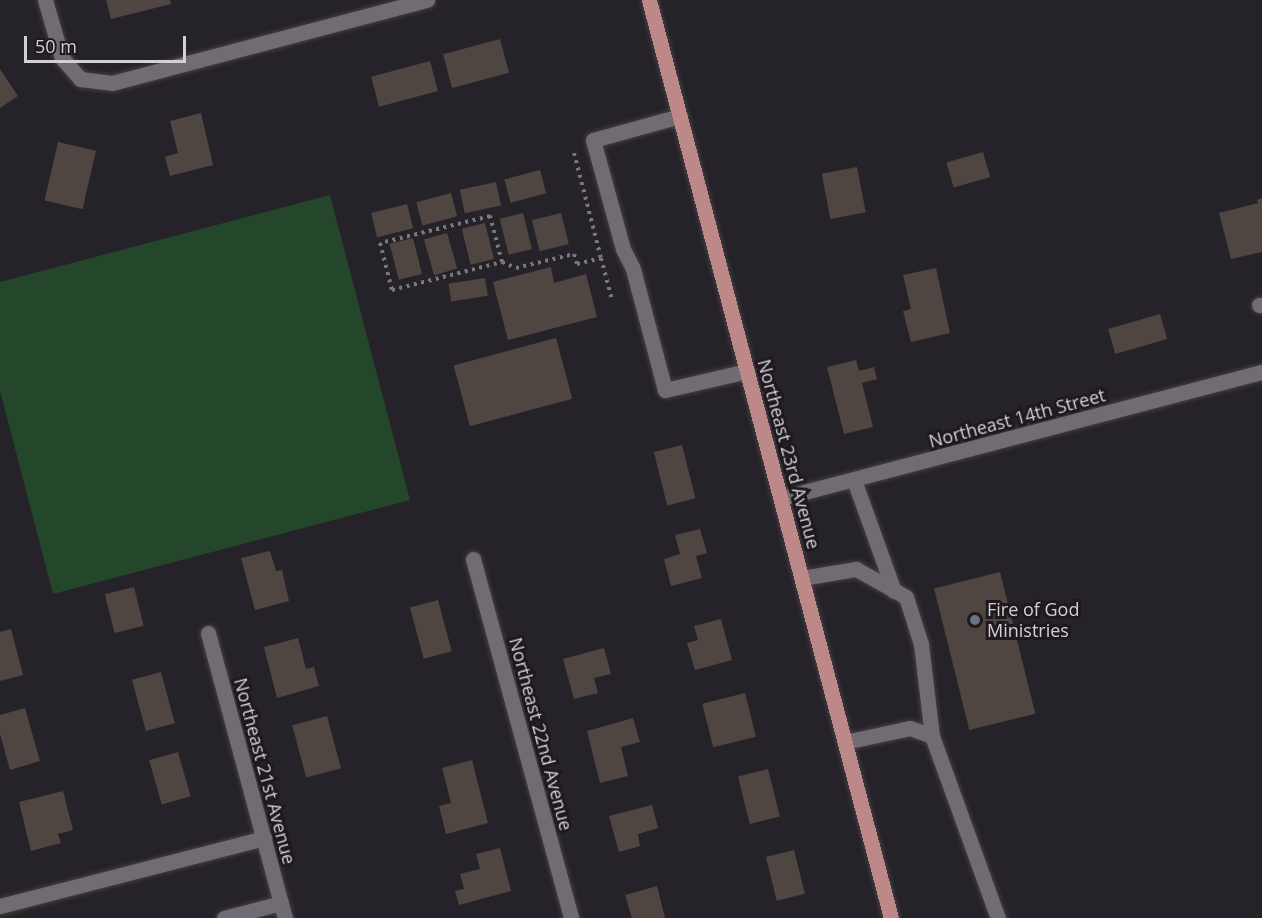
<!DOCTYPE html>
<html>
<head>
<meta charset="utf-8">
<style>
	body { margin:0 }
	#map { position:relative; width:1262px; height:918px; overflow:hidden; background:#262229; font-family:"Open Sans",sans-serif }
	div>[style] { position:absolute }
	.green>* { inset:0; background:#24462a }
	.building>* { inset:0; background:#4f4642; transform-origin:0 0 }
	.path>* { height:4px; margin-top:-2px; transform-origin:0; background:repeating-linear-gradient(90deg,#7a767c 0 3px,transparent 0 7.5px) }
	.roads { filter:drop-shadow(0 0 2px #423f45) drop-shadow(0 0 2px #423f45) }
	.minor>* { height:15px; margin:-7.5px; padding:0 7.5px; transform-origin:7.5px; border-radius:7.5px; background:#716c74 }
	.major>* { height:15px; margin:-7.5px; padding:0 7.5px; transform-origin:7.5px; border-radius:7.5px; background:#bc8988 }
	.dots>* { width:16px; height:16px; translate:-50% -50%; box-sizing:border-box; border:3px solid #1d191f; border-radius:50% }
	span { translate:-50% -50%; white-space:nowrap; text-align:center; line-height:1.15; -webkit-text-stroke:6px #1d191f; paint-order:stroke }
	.street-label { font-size:18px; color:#d3d0d5 }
	.poi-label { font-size:18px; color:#d3d0d5 }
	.left { translate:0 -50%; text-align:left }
	.scale { position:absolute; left:24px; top:36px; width:162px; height:27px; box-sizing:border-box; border:3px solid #d3d0d5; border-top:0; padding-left:8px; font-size:18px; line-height:21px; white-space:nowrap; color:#d3d0d5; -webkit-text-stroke:4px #1d191f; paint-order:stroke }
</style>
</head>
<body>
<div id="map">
	<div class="green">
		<div style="clip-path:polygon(330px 195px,410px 500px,53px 594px,0 391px,0 282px)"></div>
	</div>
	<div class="building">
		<div style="clip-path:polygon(106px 0,170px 0,171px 4px,111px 19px)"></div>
		<div style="left:500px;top:39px;width:35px;height:59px;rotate:75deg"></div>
		<div style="left:430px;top:61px;width:31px;height:61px;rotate:75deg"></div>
		<div style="clip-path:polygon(0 69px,18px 96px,0 108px)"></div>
		<div style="clip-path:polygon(201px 113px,213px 165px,170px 176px,165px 157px,178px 153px,170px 121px)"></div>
		<div style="left:58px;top:142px;width:39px;height:60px;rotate:13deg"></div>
		<div style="left:983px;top:152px;width:26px;height:38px;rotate:74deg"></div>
		<div style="left:857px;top:167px;width:46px;height:36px;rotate:79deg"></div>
		<div style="left:540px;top:170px;width:24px;height:37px;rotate:75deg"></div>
		<div style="left:496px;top:182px;width:24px;height:37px;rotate:78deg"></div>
		<div style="left:451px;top:193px;width:24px;height:36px;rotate:75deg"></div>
		<div style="clip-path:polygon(1262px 198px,1262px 252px,1231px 259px,1219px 213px,1258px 203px,1257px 200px)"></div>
		<div style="left:407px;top:204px;width:25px;height:37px;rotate:76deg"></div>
		<div style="left:523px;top:213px;width:37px;height:24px;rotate:76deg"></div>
		<div style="left:561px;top:213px;width:32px;height:30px;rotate:76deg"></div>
		<div style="left:485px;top:223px;width:37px;height:24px;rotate:76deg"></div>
		<div style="left:447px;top:233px;width:37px;height:24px;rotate:74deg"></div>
		<div style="left:413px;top:238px;width:37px;height:24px;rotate:76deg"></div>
		<div style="clip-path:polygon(551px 267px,554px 283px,586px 274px,597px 317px,508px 340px,493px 282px)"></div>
		<div style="clip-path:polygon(936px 268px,950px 333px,911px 342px,903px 311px,911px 309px,903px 275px)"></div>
		<div style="left:485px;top:278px;width:18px;height:37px;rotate:81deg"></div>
		<div style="left:1160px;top:314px;width:26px;height:54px;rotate:74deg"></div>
		<div style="left:556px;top:338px;width:63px;height:106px;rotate:75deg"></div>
		<div style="clip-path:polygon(856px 360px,859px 371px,874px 367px,877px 379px,862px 383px,873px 427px,844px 434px,827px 367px)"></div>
		<div style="left:682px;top:445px;width:55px;height:29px;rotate:76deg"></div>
		<div style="clip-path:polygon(700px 529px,707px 553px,696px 556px,702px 578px,671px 586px,664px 559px,680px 554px,675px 535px)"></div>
		<div style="clip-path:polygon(270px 551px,276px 571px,282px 570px,289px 601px,255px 610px,241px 558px)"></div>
		<div style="left:1000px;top:572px;width:146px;height:68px;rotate:76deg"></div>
		<div style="left:134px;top:587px;width:40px;height:30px;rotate:76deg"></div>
		<div style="left:438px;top:600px;width:53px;height:29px;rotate:75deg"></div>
		<div style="clip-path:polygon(721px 619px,732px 660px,695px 670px,687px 643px,698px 640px,694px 626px)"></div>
		<div style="clip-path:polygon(11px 629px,23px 675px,0 681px,0 632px)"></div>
		<div style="clip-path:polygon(298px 638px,306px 669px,314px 667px,319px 686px,277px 698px,264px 647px)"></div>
		<div style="clip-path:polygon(604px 648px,611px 674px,594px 678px,598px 693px,574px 699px,563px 659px)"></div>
		<div style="left:161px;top:672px;width:53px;height:30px;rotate:75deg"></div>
		<div style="left:745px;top:693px;width:45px;height:44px;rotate:76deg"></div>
		<div style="clip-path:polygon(25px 708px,40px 761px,10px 770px,0 734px,0 715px)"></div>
		<div style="left:327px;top:716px;width:54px;height:36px;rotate:75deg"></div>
		<div style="clip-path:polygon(633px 718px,640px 742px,621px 747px,628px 776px,600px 783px,587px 731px)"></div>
		<div style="left:178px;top:752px;width:46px;height:30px;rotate:74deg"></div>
		<div style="clip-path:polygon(472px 760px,488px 823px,446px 834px,439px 806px,451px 803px,442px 768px)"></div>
		<div style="left:768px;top:769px;width:49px;height:31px;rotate:76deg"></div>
		<div style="clip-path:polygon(63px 791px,73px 830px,58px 834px,61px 843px,31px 851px,19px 802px)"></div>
		<div style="clip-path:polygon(652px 805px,658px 828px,638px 834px,640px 846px,619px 852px,609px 816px)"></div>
		<div style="clip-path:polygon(500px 848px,511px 891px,459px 905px,455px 891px,464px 889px,460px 874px,480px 869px,476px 854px)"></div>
		<div style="left:794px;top:850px;width:45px;height:29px;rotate:76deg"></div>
		<div style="clip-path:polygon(657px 886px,665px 918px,632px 918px,625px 895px)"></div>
	</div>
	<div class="path">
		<div style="left:574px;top:153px;width:108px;rotate:75.6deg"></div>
		<div style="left:502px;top:262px;width:48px;rotate:-104.6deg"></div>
		<div style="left:490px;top:216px;width:113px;rotate:166.2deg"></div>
		<div style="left:380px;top:243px;width:49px;rotate:75.7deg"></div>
		<div style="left:392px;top:290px;width:114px;rotate:-14.3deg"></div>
		<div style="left:502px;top:262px;width:15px;rotate:23deg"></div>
		<div style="left:516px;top:268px;width:60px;rotate:-13.6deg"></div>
		<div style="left:574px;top:254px;width:10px;rotate:73deg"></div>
		<div style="left:577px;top:264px;width:25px;rotate:-14deg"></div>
		<div style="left:601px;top:258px;width:43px;rotate:75.3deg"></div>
	</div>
	<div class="roads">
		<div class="minor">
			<div style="left:45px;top:0;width:60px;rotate:73.7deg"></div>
			<div style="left:62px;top:58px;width:28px;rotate:49deg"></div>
			<div style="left:80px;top:79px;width:32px;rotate:7deg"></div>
			<div style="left:112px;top:83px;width:326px;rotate:-14.8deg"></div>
			<div style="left:680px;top:116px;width:90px;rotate:164.6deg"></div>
			<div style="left:593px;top:140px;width:113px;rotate:74.6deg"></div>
			<div style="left:623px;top:249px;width:22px;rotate:63deg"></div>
			<div style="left:633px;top:269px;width:125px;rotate:75.2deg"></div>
			<div style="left:665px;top:390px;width:84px;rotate:-13deg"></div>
			<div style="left:1259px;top:305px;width:3px"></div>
			<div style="left:854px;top:480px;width:118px;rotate:70.2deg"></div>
			<div style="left:781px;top:498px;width:497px;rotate:-14.7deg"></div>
			<div style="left:473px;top:559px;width:372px;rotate:74.7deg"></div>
			<div style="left:802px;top:578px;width:55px;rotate:-9.5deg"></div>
			<div style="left:856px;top:569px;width:57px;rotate:29.2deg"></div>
			<div style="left:906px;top:597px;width:49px;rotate:72.3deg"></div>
			<div style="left:921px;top:644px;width:93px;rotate:83.2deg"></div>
			<div style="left:208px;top:633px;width:295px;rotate:74.9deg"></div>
			<div style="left:845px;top:742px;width:66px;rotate:-12.2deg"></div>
			<div style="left:910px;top:728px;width:23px;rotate:20deg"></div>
			<div style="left:932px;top:736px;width:194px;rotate:70.1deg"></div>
			<div style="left:0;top:906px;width:273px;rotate:-14.4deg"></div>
			<div style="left:224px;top:918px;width:59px;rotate:-14.7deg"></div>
		</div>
		<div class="major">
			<div style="left:649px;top:0;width:949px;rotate:75.23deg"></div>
		</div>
	</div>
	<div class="dots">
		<div style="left:975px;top:620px;background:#6b7280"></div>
	</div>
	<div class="street-label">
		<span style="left:1017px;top:418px;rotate:-15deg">Northeast 14th Street</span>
		<span style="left:789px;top:454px;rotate:75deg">Northeast 23rd Avenue</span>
		<span style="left:541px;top:734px;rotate:75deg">Northeast 22nd Avenue</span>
		<span style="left:265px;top:771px;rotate:75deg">Northeast 21st Avenue</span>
	</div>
	<div class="poi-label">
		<span class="left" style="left:987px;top:620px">Fire of God<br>Ministries</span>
	</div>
	<div class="scale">50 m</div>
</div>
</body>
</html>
